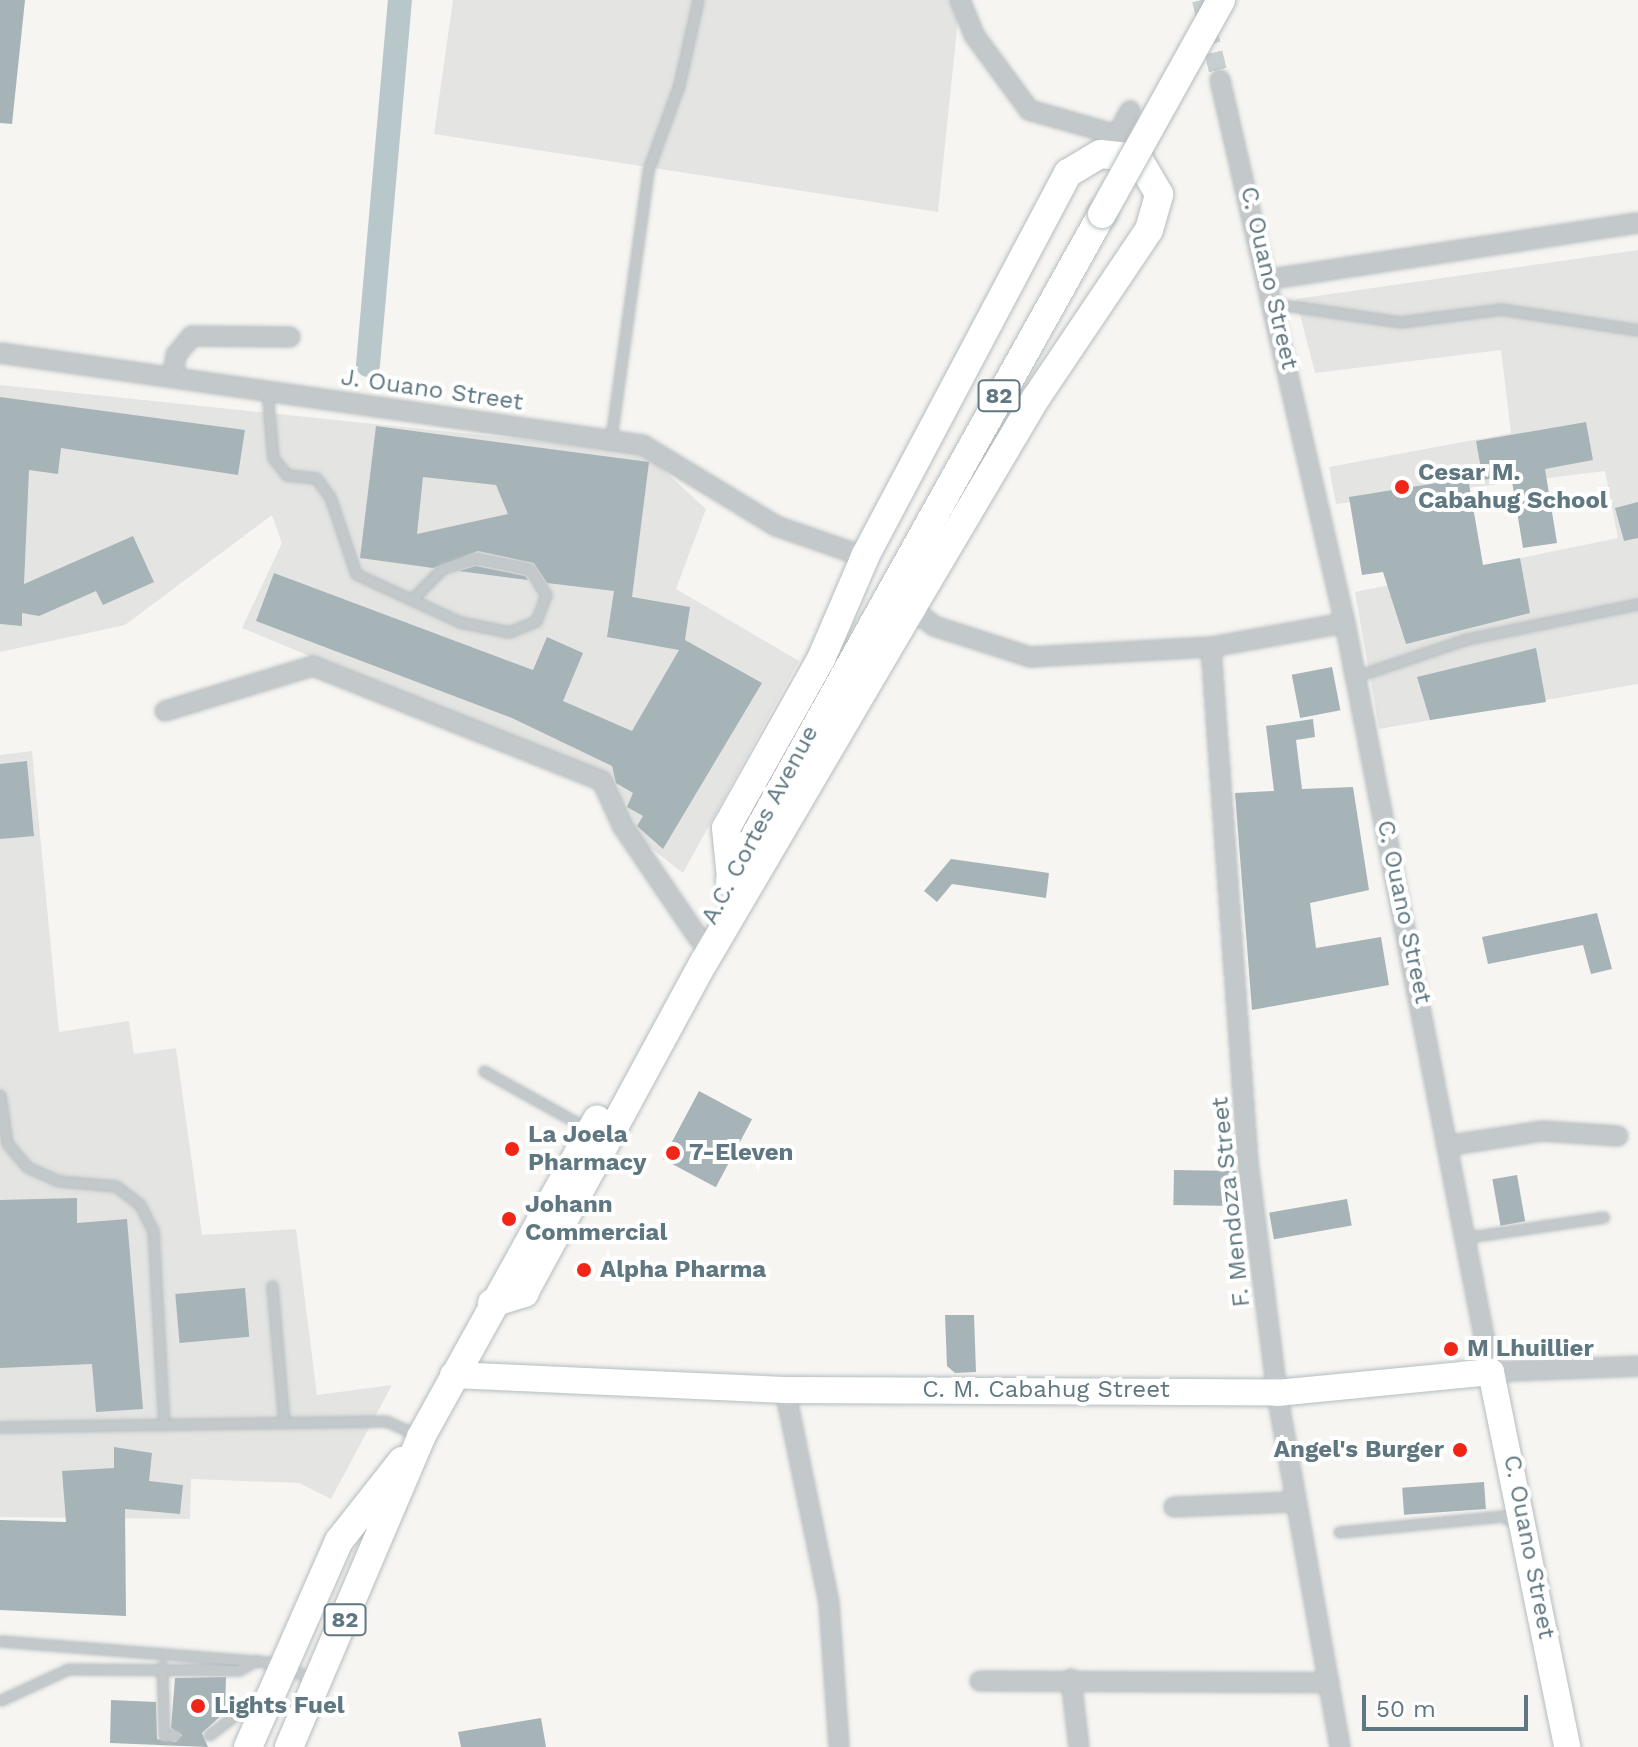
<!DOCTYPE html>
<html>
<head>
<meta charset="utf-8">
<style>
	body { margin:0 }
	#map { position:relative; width:1638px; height:1747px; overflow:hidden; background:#f6f5f2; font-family:"Work Sans",sans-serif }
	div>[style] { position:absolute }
	.built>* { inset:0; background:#e4e5e3 }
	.canal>* { height:24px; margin:-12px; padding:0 12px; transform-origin:12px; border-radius:12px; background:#b8c8ca }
	.building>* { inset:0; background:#a6b3b7; transform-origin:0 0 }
	.street-tunnel>* { height:18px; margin-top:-9px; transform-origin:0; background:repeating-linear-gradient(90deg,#c8cfd0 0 18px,transparent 0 27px) }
	.roads { filter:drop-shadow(0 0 2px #b5bcbf) drop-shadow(0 0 2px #b5bcbf) }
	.lane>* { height:9px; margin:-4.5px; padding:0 4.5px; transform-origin:4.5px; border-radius:4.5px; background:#c3c8cb }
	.street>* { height:18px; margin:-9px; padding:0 9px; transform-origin:9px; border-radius:9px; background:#c3c8cb }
	.secondary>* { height:26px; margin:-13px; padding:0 13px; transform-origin:13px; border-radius:13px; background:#fff }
	.primary>* { height:28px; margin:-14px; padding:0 14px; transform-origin:14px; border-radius:14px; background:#fff }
	.bridges { filter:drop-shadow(0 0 2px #b3babd) drop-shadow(0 0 2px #b3babd) }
	.primary-bridge>* { height:28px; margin:-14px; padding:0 14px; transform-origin:14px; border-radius:14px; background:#fff }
	.dots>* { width:22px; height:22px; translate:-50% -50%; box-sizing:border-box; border:4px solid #fff; border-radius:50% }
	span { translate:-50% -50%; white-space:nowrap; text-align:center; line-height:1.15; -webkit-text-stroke:8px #fff; paint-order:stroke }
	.shield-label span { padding:2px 6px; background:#fff; border:2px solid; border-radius:6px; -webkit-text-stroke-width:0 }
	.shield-label { font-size:22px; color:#5e7780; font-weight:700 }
	.street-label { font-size:24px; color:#5e7780 }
	.poi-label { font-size:24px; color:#5e7780; font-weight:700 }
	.left { translate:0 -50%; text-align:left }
	.right { translate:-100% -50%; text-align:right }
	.scale { position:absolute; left:1362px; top:1695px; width:166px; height:36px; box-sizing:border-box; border:4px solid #5e7780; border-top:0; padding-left:10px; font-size:24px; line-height:28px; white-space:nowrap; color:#5e7780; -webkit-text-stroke:6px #fff; paint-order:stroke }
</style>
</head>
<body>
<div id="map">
	<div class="built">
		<div style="clip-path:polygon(453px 0,960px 0,938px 212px,434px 134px)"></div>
		<div style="clip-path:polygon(1638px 250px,1638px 684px,1379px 729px,1355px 592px,1618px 538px,1605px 471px,1336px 504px,1329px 467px,1511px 433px,1501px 350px,1315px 373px,1296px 299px)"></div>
		<div style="clip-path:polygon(0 385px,644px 452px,706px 509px,676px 589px,799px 661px,683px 873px,633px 834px,605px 778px,242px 628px,282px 543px,272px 515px,125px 625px,0 652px)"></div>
		<div style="clip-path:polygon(32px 751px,59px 1032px,129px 1021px,134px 1054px,176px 1048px,202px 1235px,296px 1229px,317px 1395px,392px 1385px,331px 1499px,299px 1483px,191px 1479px,190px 1519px,0 1517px,0 755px)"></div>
	</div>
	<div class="canal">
		<div style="left:368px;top:365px;width:366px;rotate:-85deg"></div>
	</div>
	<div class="building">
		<div style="clip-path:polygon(0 0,25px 0,12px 124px,0 123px)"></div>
		<div style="clip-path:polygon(0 397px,245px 430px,238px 475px,61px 448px,58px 474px,29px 470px,24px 584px,133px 536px,154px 582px,103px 605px,96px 591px,39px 616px,22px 613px,22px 626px,0 624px)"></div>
		<div style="clip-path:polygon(1586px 422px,1593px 460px,1545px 469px,1557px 543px,1523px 548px,1511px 475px,1483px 480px,1476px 441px)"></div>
		<div style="clip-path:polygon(evenodd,376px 426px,649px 462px,632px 597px,690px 607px,685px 640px,762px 683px,663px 849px,637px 826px,643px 816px,627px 807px,633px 793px,616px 783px,612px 766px,512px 718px,256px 621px,274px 573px,533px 670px,547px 637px,583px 653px,563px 701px,632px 731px,679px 650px,607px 637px,614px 591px,547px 583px,534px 563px,478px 551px,433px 568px,360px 558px,376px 426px,423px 477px,496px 485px,508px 514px,417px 534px,423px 477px)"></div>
		<div style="clip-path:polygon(1468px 478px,1483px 565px,1520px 558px,1530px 613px,1406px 644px,1383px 572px,1362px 575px,1349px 497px)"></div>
		<div style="clip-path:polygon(1638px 502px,1638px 538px,1624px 541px,1615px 508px)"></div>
		<div style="clip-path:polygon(476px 566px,525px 576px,528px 580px,459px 571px)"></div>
		<div style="clip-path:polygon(1536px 648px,1546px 702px,1430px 720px,1417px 677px)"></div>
		<div style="left:1332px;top:667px;width:44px;height:41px;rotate:79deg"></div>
		<div style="clip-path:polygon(1313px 719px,1315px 737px,1296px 740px,1302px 789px,1353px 787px,1369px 890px,1310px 903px,1316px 948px,1381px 937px,1389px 985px,1252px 1010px,1235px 793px,1274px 791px,1266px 726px)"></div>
		<div style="clip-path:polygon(27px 761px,34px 836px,0 839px,0 764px)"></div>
		<div style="clip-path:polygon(951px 859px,1049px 873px,1046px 898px,952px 884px,937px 902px,924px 891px)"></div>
		<div style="clip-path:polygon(1597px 913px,1612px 969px,1591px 974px,1583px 945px,1488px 964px,1482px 937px)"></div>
		<div style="left:699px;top:1091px;width:60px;height:77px;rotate:28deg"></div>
		<div style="left:1174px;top:1170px;width:63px;height:35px;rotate:1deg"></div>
		<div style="left:1517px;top:1175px;width:47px;height:25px;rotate:80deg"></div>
		<div style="clip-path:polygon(77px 1198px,77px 1223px,127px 1219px,143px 1409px,96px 1412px,92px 1364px,0 1368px,0 1200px)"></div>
		<div style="left:1347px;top:1199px;width:27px;height:79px;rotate:80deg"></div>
		<div style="left:245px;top:1288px;width:49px;height:70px;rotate:85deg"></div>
		<div style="clip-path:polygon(945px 1315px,974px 1315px,976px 1372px,955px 1373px,947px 1366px)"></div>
		<div style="clip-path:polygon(114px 1447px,152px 1453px,149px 1481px,183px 1485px,180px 1514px,125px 1509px,126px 1616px,0 1610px,0 1520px,66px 1522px,62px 1471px,114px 1468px)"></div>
		<div style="left:1484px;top:1482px;width:27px;height:82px;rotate:86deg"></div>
		<div style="clip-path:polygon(226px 1677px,225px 1712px,202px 1733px,208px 1747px,110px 1743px,111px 1700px,156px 1702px,157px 1739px,176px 1742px,182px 1735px,171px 1728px,175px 1678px)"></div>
		<div style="clip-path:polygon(541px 1718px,546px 1747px,461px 1747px,458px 1732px)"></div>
	</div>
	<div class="street-tunnel">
		<div style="left:1201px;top:0;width:82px;rotate:76.6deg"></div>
	</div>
	<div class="roads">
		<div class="lane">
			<div style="left:1277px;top:304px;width:124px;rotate:8.3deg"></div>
			<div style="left:1400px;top:322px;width:102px;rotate:-7.3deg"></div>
			<div style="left:1501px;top:309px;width:139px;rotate:8.7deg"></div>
			<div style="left:267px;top:391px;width:67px;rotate:84.9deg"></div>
			<div style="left:273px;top:458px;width:22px;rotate:51deg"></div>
			<div style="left:287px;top:475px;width:29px;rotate:6deg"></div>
			<div style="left:316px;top:478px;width:24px;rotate:54deg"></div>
			<div style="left:330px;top:497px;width:81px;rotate:71.3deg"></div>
			<div style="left:356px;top:574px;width:115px;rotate:24.8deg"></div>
			<div style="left:460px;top:622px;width:50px;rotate:11.5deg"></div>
			<div style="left:509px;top:632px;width:29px;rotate:-22deg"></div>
			<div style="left:536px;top:621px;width:28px;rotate:-69deg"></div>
			<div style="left:546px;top:595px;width:31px;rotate:-122deg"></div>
			<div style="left:530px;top:569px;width:55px;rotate:-168.5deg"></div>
			<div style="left:476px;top:558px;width:34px;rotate:163deg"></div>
			<div style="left:443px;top:568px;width:42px;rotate:135deg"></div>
			<div style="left:611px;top:438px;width:271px;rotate:-82.1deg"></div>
			<div style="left:648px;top:170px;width:90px;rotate:-70deg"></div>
			<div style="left:679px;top:85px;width:87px;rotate:-77.4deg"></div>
			<div style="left:1357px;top:676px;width:116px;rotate:-18.6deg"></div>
			<div style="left:1467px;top:639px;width:175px;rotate:-11.6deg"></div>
			<div style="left:484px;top:1071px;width:119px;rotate:29.1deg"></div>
			<div style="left:0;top:1095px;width:49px;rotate:81.7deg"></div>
			<div style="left:7px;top:1143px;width:31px;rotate:50deg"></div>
			<div style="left:27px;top:1167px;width:35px;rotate:24deg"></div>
			<div style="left:59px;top:1181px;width:57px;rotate:5deg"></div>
			<div style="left:116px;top:1186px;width:31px;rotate:38deg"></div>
			<div style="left:140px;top:1205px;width:28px;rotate:63deg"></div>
			<div style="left:153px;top:1230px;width:195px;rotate:86.8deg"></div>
			<div style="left:1469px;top:1237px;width:136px;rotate:-8.4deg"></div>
			<div style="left:272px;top:1286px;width:137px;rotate:85deg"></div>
			<div style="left:0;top:1427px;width:386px;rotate:-0.9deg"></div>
			<div style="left:386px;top:1421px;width:35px;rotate:24deg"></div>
			<div style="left:1339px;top:1532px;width:164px;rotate:-5.6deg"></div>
			<div style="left:1502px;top:1516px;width:17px;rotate:28deg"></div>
			<div style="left:0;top:1641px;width:280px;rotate:4.5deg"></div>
			<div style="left:279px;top:1663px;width:40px;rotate:26.6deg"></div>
			<div style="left:162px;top:1666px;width:70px;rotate:88.4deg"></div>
			<div style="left:164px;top:1736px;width:11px;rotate:-5deg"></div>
			<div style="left:1px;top:1700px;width:74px;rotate:-24.8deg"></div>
			<div style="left:68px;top:1669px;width:171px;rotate:0.3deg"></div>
			<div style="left:239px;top:1670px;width:20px;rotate:-30deg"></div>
			<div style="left:209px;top:1735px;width:41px;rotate:-37.1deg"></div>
			<div style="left:242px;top:1710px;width:18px;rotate:19deg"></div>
		</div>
		<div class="street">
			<div style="left:960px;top:0;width:38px;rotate:68deg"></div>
			<div style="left:974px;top:35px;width:93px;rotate:53.7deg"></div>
			<div style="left:1029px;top:110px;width:80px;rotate:15.9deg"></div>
			<div style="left:1106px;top:132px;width:30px;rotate:48deg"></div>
			<div style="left:1220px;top:80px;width:557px;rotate:77.04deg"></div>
			<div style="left:1345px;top:623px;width:763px;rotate:78.97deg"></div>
			<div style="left:1491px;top:1372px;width:147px;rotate:-2.3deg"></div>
			<div style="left:1115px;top:139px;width:32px;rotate:-62deg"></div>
			<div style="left:1271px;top:279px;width:371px;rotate:-8.7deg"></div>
			<div style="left:0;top:353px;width:650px;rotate:8.14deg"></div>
			<div style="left:643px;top:445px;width:156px;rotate:31.3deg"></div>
			<div style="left:776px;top:526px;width:94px;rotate:19.2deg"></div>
			<div style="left:173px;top:376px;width:21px;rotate:-82deg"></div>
			<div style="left:176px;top:355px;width:25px;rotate:-50deg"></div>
			<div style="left:192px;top:336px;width:98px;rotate:0.6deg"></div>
			<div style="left:911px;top:609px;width:29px;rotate:36deg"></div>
			<div style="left:934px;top:626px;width:101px;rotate:17.9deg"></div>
			<div style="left:1030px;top:657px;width:181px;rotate:-3.2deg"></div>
			<div style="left:1211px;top:647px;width:136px;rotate:-10.2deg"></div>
			<div style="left:1211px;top:647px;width:517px;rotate:85.9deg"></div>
			<div style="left:1248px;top:1163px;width:232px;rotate:82.8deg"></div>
			<div style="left:1277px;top:1393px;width:360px;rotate:79.9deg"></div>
			<div style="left:165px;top:711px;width:155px;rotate:-16.9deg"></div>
			<div style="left:313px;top:666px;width:311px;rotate:21.7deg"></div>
			<div style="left:602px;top:781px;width:51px;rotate:65.5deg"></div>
			<div style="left:623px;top:827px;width:135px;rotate:55.8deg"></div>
			<div style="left:1452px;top:1145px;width:91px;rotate:-8.8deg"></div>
			<div style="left:1542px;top:1131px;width:76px;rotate:3.8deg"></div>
			<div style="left:785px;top:1390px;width:217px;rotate:78.3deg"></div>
			<div style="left:829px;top:1603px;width:144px;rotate:86deg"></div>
			<div style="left:1174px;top:1507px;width:120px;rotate:-2.4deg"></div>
			<div style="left:1071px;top:1679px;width:68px;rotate:83.3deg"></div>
			<div style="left:980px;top:1681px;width:349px;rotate:0.3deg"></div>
		</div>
		<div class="secondary">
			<div style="left:453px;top:1375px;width:332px;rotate:2.6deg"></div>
			<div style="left:785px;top:1390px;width:492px;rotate:0.3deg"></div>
			<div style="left:1277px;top:1393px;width:215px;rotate:-5.6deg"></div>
			<div style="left:1491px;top:1372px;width:383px;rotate:78.5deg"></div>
		</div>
		<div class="primary">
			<div style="left:730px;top:881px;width:764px;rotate:-60.85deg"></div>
			<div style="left:492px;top:1303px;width:34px;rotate:-17deg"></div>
			<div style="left:524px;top:1293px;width:377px;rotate:-61.5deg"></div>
			<div style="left:704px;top:962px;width:409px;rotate:-59.6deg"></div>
			<div style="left:911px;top:609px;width:245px;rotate:-59.4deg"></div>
			<div style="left:1036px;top:398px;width:202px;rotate:-56.1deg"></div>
			<div style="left:1149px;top:230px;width:37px;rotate:-74deg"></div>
			<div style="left:1159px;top:194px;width:42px;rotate:-120.3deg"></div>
			<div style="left:1138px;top:158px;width:38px;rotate:-174deg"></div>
			<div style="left:1100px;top:154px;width:37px;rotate:149deg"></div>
			<div style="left:1068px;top:173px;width:434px;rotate:117.9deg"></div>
			<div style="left:865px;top:557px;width:111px;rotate:113.3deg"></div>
			<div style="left:821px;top:659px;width:194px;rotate:119.3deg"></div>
			<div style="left:726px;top:828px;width:50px;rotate:84.3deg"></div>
			<div style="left:248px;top:1747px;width:225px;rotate:-66.2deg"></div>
			<div style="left:339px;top:1541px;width:102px;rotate:-51.8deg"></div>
			<div style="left:289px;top:1747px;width:337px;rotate:-66.9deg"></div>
			<div style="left:421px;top:1437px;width:363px;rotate:-61deg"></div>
		</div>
	</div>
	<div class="bridges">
		<div class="primary-bridge">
			<div style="left:1102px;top:214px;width:245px;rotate:-60.9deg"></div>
		</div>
	</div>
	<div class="dots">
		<div style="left:1402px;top:487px;background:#f12617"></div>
		<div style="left:512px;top:1149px;background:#f12617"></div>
		<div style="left:673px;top:1153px;background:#f12617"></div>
		<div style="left:509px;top:1219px;background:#f12617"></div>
		<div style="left:584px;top:1270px;background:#f12617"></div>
		<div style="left:1451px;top:1349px;background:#f12617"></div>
		<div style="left:1460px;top:1450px;background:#f12617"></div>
		<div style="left:198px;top:1706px;background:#f12617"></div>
	</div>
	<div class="shield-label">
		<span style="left:999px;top:396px">82</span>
		<span style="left:345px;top:1620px">82</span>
	</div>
	<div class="street-label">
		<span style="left:1269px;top:278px;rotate:77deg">C. Ouano Street</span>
		<span style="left:432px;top:390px;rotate:8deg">J. Ouano Street</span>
		<span style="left:760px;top:825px;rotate:-62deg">A.C. Cortes Avenue</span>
		<span style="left:1404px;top:912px;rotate:78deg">C. Ouano Street</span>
		<span style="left:1231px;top:1202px;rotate:-96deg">F. Mendoza Street</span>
		<span style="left:1046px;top:1390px">C. M. Cabahug Street</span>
		<span style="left:1529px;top:1547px;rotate:79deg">C. Ouano Street</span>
	</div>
	<div class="poi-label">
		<span class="left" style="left:1418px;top:487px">Cesar M.<br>Cabahug School</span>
		<span class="left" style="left:528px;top:1149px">La Joela<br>Pharmacy</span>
		<span class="left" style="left:689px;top:1153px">7-Eleven</span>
		<span class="left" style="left:525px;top:1219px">Johann<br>Commercial</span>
		<span class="left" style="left:600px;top:1270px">Alpha Pharma</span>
		<span class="left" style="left:1467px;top:1349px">M Lhuillier</span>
		<span class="right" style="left:1444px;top:1450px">Angel's Burger</span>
		<span class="left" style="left:214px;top:1706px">Lights Fuel</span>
	</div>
	<div class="scale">50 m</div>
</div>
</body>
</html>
